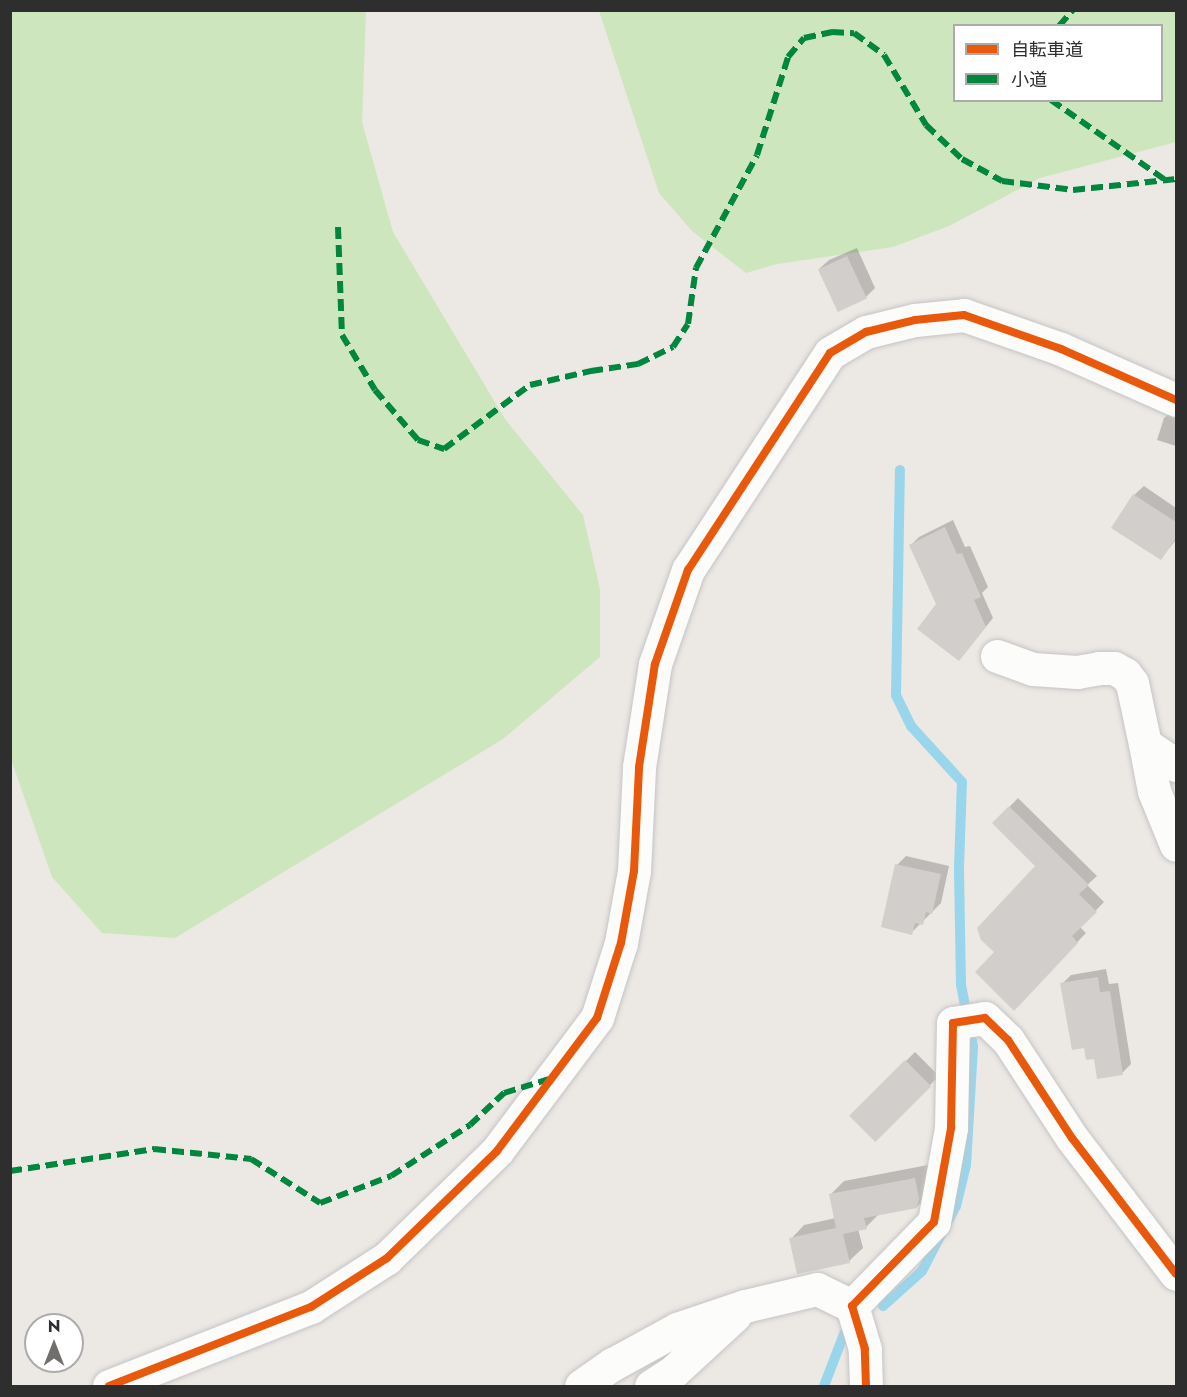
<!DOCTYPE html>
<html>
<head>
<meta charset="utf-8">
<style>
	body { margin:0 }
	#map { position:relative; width:1187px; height:1397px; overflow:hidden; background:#ece8e4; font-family:Jost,"Noto Sans JP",sans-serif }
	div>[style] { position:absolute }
	.green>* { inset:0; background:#cee6be }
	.shadow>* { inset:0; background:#0003; transform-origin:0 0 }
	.stream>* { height:10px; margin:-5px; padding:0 5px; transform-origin:5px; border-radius:5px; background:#99d6ec }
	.building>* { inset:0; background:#d1cecb; transform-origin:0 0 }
	.roads { filter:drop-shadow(0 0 2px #c5c4c5) drop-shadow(0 0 2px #c5c4c5) }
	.minor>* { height:33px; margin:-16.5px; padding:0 16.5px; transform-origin:16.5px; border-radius:16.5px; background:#fcfcfb }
	.tertiary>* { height:33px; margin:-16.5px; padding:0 16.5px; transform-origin:16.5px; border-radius:16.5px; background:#fcfcfb }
	.quiet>* { height:6px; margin-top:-3px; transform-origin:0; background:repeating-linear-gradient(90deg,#00873e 0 12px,transparent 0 18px) }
	.cycleway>* { height:8px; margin:-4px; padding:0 4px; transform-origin:4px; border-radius:4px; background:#e8590c }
	span { translate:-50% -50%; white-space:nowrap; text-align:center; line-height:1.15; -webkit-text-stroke:5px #fff; paint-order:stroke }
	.frame { position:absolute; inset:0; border:12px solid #2e2e2e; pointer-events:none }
	.legend { position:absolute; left:953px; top:24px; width:210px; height:78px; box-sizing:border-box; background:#fff; border:2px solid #ababab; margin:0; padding:8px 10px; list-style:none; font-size:18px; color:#2e2e2e }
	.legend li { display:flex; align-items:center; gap:12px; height:30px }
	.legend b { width:30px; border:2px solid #ababab }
	.north { position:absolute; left:24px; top:1313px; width:60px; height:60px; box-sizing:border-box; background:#fff; border:2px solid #ababab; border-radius:50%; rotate:0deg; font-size:16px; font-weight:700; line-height:24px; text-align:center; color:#2e2e2e }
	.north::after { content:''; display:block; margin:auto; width:21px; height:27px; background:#706f6e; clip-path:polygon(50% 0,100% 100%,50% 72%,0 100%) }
</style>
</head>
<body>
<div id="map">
	<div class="green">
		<div style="clip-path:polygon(10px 11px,366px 11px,362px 122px,393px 232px,505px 419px,583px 515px,600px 589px,600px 657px,503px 739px,175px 938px,102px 933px,52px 877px,12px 762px)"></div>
		<div style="clip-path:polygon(evenodd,599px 11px,1176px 11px,1176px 142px,1040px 178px,949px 226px,893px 247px,777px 264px,746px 273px,692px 231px,659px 193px,599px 11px,954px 26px,1162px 26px,1162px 100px,954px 100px,954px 26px)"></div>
	</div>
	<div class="shadow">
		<div style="clip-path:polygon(857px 248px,875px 288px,866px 297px,819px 269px,829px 260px)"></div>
		<div style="clip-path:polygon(1169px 414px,1176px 417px,1176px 446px,1157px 440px,1164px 418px)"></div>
		<div style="clip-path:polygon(1144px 486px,1176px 508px,1176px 540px,1161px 558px,1134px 495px)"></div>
		<div style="clip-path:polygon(953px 520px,965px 547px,970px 546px,988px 587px,982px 593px,993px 618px,966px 651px,937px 604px,911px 545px,919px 537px)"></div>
		<div style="clip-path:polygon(1018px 798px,1097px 876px,1087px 885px,1104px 902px,1080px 927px,1086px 933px,1014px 1008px,996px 952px,1037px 866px,994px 823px)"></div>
		<div style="clip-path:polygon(906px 856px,949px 866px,941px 903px,911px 933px,897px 865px)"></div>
		<div style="clip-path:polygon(1106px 969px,1109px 984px,1118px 983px,1131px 1064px,1122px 1073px,1095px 1057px,1085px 1047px,1062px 984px,1071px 975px)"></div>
		<div style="left:915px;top:1052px;width:34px;height:91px;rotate:45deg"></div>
		<div style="clip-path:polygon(928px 1165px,931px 1193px,917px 1207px,879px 1214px,866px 1227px,858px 1229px,863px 1248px,849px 1261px,791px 1239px,804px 1225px,836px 1218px,831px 1194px,844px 1181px)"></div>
	</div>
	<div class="stream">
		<div style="left:883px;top:1306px;width:52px;rotate:-41.9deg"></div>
		<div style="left:922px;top:1271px;width:73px;rotate:-62.4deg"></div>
		<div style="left:956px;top:1206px;width:42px;rotate:-76.3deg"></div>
		<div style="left:966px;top:1165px;width:119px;rotate:-86.6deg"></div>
		<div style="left:973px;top:1046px;width:62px;rotate:-101.1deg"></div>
		<div style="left:961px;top:985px;width:118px;rotate:-91deg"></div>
		<div style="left:959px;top:867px;width:85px;rotate:-88deg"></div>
		<div style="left:962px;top:782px;width:76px;rotate:-132.3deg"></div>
		<div style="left:911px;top:726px;width:34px;rotate:-116deg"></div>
		<div style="left:896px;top:695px;width:225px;rotate:-89deg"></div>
		<div style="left:824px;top:1386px;width:56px;rotate:-69deg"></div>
	</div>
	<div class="building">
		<div style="left:847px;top:256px;width:47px;height:32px;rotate:65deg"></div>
		<div style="clip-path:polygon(1133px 494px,1176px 522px,1176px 538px,1161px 560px,1111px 528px)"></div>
		<div style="clip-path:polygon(945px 527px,957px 554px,962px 553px,981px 597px,974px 600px,986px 627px,959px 661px,917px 629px,936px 604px,909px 545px)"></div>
		<div style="clip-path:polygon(1009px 806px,1089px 885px,1079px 894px,1097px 912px,1072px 936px,1078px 943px,1014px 1011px,975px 972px,994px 952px,981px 940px,977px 928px,1035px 866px,992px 823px)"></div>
		<div style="clip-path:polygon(895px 864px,941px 874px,932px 914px,926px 912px,923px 925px,915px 923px,912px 935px,881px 927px)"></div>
		<div style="clip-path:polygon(1098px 977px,1100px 992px,1110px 991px,1123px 1075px,1097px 1079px,1094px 1059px,1086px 1060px,1084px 1048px,1072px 1050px,1060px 983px)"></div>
		<div style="left:905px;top:1060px;width:37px;height:79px;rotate:45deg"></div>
		<div style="clip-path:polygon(915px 1178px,919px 1198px,917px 1208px,864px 1218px,867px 1229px,843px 1234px,850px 1263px,797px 1274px,789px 1238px,836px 1228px,829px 1194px)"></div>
	</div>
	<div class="roads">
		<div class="minor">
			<div style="left:997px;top:656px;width:38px;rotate:20deg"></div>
			<div style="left:1033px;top:669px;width:44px;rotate:3.9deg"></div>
			<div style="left:1077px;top:672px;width:22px;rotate:-10deg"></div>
			<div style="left:1099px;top:668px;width:15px"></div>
			<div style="left:1114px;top:668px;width:13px;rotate:29deg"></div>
			<div style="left:1125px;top:674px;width:11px;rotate:52deg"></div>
			<div style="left:1132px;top:683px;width:62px;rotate:78deg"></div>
			<div style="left:1176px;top:765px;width:37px;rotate:-146deg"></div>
			<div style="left:1145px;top:744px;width:48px;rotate:79.2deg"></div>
			<div style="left:1154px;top:791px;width:58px;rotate:67.8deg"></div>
			<div style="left:581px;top:1386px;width:39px;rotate:-35deg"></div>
			<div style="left:613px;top:1364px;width:73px;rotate:-28.7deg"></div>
			<div style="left:677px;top:1329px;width:72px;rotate:-18.7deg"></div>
			<div style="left:745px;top:1306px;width:74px;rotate:-13.3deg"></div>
			<div style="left:817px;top:1289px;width:39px;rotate:26deg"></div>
			<div style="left:651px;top:1386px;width:27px;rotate:-33deg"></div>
			<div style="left:674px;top:1371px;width:83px;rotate:-42.6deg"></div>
			<div style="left:866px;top:1386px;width:37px;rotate:-92deg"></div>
			<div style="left:865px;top:1349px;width:45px;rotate:-106.8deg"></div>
			<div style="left:852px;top:1306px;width:117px;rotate:-45.7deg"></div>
			<div style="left:934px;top:1222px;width:96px;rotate:-79.7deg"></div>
			<div style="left:951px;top:1128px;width:105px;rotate:-88.9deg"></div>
			<div style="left:953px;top:1023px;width:32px;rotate:-9deg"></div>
			<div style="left:985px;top:1018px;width:32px;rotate:44deg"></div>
			<div style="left:1008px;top:1040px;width:117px;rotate:56.9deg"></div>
			<div style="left:1072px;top:1138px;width:171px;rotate:52.6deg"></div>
		</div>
		<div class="tertiary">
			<div style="left:109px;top:1386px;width:217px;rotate:-21.4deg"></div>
			<div style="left:311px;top:1307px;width:90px;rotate:-32.8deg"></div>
			<div style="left:387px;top:1258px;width:153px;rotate:-44.2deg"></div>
			<div style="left:497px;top:1151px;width:166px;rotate:-53.1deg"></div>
			<div style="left:597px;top:1018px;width:79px;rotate:-72.3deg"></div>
			<div style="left:621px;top:943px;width:73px;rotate:-79.8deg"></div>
			<div style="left:634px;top:871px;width:104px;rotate:-87.2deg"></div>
			<div style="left:639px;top:767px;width:104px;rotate:-81.2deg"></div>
			<div style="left:655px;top:664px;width:100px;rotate:-70.7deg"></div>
			<div style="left:688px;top:570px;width:259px;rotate:-56.8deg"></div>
			<div style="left:830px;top:353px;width:42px;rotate:-30.3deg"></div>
			<div style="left:866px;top:332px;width:50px;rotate:-13.8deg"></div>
			<div style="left:915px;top:320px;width:49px;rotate:-5.8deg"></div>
			<div style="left:964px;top:315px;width:103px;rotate:19.3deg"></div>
			<div style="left:1061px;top:349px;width:126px;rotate:23.9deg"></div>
		</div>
	</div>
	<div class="quiet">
		<div style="left:1059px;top:26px;width:21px;rotate:-49deg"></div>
		<div style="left:1051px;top:100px;width:138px;rotate:35deg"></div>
		<div style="left:338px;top:227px;width:108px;rotate:87.9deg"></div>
		<div style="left:342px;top:335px;width:64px;rotate:59deg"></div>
		<div style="left:375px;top:390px;width:66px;rotate:49.3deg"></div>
		<div style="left:418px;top:440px;width:28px;rotate:19deg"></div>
		<div style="left:444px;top:449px;width:107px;rotate:-36.7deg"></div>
		<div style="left:530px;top:385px;width:63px;rotate:-12.9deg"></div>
		<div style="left:591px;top:371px;width:48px;rotate:-8.5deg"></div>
		<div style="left:638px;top:364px;width:39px;rotate:-26deg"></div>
		<div style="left:673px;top:347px;width:27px;rotate:-57deg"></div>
		<div style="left:688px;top:324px;width:57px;rotate:-81.9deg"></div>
		<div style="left:696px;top:268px;width:128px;rotate:-61.6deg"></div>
		<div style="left:757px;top:155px;width:103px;rotate:-72.4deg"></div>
		<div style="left:788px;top:57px;width:25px;rotate:-50deg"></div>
		<div style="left:804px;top:38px;width:29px;rotate:-12deg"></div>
		<div style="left:832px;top:32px;width:22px;rotate:3deg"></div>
		<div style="left:854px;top:33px;width:37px;rotate:36deg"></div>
		<div style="left:884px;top:55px;width:82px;rotate:59deg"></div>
		<div style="left:926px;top:125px;width:50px;rotate:43.4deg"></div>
		<div style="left:962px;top:159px;width:46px;rotate:28.8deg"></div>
		<div style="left:1002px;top:181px;width:72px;rotate:7.2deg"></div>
		<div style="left:1073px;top:190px;width:104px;rotate:-6.1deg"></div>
		<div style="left:10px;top:1171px;width:146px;rotate:-8.7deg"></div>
		<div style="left:154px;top:1149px;width:98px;rotate:5.9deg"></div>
		<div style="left:251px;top:1159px;width:82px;rotate:32.5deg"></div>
		<div style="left:320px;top:1203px;width:76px;rotate:-20.8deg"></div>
		<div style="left:391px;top:1176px;width:94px;rotate:-32.8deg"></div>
		<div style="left:470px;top:1125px;width:47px;rotate:-43.3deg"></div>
		<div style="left:504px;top:1093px;width:47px;rotate:-17.3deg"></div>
	</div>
	<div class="cycleway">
		<div style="left:109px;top:1386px;width:217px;rotate:-21.4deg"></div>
		<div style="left:311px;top:1307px;width:90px;rotate:-32.8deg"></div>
		<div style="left:387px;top:1258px;width:153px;rotate:-44.2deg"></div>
		<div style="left:497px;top:1151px;width:166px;rotate:-53.1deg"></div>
		<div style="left:597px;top:1018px;width:79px;rotate:-72.3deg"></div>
		<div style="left:621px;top:943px;width:73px;rotate:-79.8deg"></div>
		<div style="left:634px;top:871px;width:104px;rotate:-87.2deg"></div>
		<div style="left:639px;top:767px;width:104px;rotate:-81.2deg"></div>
		<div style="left:655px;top:664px;width:100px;rotate:-70.7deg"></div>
		<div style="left:688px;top:570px;width:259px;rotate:-56.8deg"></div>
		<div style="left:830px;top:353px;width:42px;rotate:-30.3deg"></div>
		<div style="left:866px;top:332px;width:50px;rotate:-13.8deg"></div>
		<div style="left:915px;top:320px;width:49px;rotate:-5.8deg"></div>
		<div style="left:964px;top:315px;width:103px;rotate:19.3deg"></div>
		<div style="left:1061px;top:349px;width:126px;rotate:23.9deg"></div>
		<div style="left:866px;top:1386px;width:37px;rotate:-92deg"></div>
		<div style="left:865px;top:1349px;width:45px;rotate:-106.8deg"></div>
		<div style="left:852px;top:1306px;width:117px;rotate:-45.7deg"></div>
		<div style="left:934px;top:1222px;width:96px;rotate:-79.7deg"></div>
		<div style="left:951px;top:1128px;width:105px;rotate:-88.9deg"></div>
		<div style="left:953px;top:1023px;width:32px;rotate:-9deg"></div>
		<div style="left:985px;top:1018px;width:32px;rotate:44deg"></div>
		<div style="left:1008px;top:1040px;width:117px;rotate:56.9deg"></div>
		<div style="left:1072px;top:1138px;width:171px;rotate:52.6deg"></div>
	</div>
	<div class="frame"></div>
	<ul class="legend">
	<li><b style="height:8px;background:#e8590c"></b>自転車道</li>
	<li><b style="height:8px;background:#00873e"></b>小道</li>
	</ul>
	<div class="north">N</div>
</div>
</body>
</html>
